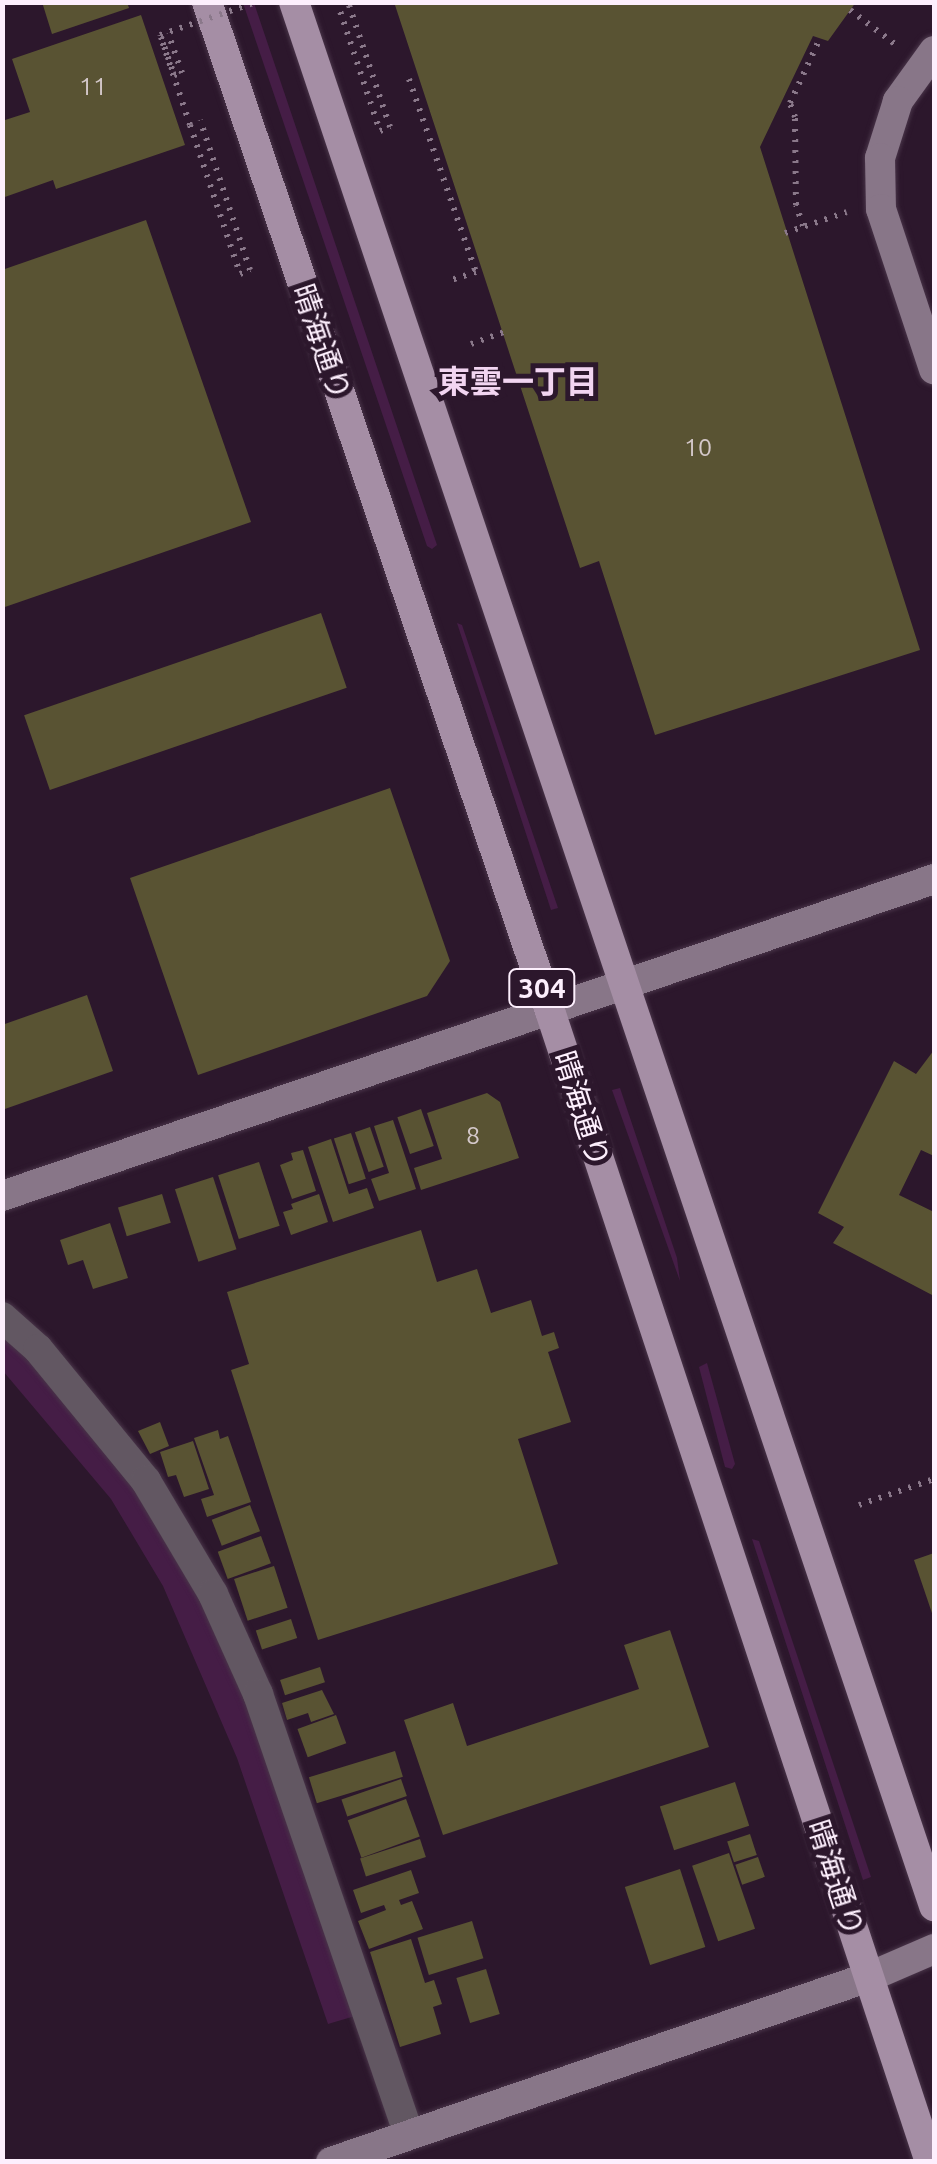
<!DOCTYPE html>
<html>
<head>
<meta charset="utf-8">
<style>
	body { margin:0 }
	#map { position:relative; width:937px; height:2164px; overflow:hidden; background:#2c172c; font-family:Ubuntu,"Noto Sans JP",sans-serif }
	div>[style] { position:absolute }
	.green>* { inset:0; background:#451d46 }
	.building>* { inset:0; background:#595333; transform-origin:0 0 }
	.path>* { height:6px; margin-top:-3px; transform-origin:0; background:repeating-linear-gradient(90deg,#8a788a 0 2.5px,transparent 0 10.5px) }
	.roads { filter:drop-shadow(0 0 2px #493549) drop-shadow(0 0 2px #493549) }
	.street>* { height:30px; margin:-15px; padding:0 15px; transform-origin:15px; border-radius:15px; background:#625762 }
	.secondary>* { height:30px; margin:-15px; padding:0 15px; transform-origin:15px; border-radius:15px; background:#887688 }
	.primary>* { height:30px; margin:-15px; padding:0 15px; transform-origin:15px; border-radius:15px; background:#a58ea5 }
	.path-bridge>* { height:6px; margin-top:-3px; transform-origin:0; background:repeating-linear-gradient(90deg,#8a788a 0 2.5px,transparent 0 10.5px) }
	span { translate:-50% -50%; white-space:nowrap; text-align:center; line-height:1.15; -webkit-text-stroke:10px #2c172c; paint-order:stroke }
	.number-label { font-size:25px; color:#d4c8ca }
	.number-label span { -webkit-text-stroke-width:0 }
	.shield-label span { padding:2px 8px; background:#2c172c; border:2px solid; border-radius:8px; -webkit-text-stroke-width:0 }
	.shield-label { font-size:28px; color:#fdeffd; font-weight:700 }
	.street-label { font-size:30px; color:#fdeffd }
	.neighbourhood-label { font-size:32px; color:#f2d5f1; font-weight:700 }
	.frame { position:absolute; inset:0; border:5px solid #fdeffd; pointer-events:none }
</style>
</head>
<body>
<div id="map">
	<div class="green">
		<div style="clip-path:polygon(243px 3px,254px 3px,437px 545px,432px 549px,427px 546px)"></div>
		<div style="clip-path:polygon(457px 623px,462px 625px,558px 908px,551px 910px)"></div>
		<div style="clip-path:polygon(620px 1088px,677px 1258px,680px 1281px,612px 1090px)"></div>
		<div style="clip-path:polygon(3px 1329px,131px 1479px,206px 1609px,248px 1707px,355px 2016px,328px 2024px,237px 1758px,163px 1586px,111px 1499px,3px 1371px)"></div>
		<div style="clip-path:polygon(707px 1363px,735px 1464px,732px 1469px,725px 1467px,699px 1367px)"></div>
		<div style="clip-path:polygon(752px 1539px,759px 1541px,871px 1877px,863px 1880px)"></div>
	</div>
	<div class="building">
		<div style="clip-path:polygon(42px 2px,127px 2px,129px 8px,52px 34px)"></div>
		<div style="clip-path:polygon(394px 2px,856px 2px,828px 41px,813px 36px,760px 147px,920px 650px,655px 735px,599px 561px,580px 568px)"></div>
		<div style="clip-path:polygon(141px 15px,185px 145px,56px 189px,53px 180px,2px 198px,2px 121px,30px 112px,12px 59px)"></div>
		<div style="clip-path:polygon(146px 220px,251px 522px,2px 608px,2px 270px)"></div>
		<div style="left:321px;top:613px;width:79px;height:314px;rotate:71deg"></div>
		<div style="clip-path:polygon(390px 788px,450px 961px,427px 996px,198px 1075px,130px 878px)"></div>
		<div style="clip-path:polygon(87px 995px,113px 1071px,2px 1110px,2px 1025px)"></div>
		<div style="clip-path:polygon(934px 1050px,934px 1156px,921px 1150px,899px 1195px,934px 1212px,934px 1296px,833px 1243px,844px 1227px,818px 1213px,894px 1061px,916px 1074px)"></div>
		<div style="clip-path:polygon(487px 1093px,500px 1102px,519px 1158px,421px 1190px,414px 1168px,442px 1159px,427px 1113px)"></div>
		<div style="left:421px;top:1109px;width:39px;height:25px;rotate:71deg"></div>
		<div style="clip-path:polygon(393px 1120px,416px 1189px,379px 1201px,371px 1179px,389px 1173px,374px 1126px)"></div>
		<div style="left:370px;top:1127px;width:42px;height:16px;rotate:71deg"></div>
		<div style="left:351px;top:1133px;width:48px;height:18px;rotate:72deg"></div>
		<div style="clip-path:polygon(331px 1139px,349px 1194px,367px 1188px,374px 1208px,333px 1222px,308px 1147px)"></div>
		<div style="clip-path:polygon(303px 1150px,316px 1191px,292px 1199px,280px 1165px,293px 1160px,291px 1153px)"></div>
		<div style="left:259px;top:1162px;width:67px;height:43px;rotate:72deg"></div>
		<div style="left:213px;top:1177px;width:76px;height:40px;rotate:72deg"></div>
		<div style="left:162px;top:1194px;width:30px;height:46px;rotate:73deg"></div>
		<div style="clip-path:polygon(319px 1194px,328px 1222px,291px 1235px,283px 1212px,293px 1209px,291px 1204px)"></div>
		<div style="clip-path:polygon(110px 1223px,128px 1278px,93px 1289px,83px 1260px,68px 1265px,60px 1240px)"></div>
		<div style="clip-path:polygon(421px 1230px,437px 1282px,477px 1269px,491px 1313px,531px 1300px,542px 1336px,554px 1332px,559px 1348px,548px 1352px,571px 1422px,518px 1439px,558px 1564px,318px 1640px,231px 1370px,249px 1364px,227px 1292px)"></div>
		<div style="clip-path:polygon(160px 1422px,169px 1446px,150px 1454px,138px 1431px)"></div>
		<div style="clip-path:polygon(218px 1430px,220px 1439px,228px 1436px,251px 1502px,207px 1517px,201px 1499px,214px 1495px,194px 1438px)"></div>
		<div style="clip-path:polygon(193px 1441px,209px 1489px,184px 1497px,176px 1475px,168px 1477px,160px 1452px)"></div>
		<div style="left:250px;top:1505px;width:28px;height:41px;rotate:69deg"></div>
		<div style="left:261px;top:1536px;width:29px;height:46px;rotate:70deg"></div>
		<div style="clip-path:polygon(934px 1553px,934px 1619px,914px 1560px)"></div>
		<div style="left:274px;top:1566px;width:44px;height:42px;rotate:72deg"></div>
		<div style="left:291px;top:1619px;width:20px;height:37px;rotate:72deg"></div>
		<div style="clip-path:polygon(670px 1630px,709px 1747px,443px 1835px,404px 1720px,453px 1703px,467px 1746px,639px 1689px,624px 1645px)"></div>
		<div style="left:320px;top:1667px;width:16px;height:42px;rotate:72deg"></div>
		<div style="clip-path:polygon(322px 1690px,334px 1714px,311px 1722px,308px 1713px,287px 1720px,282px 1703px)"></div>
		<div style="left:336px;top:1715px;width:30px;height:41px;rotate:70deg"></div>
		<div style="left:395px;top:1751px;width:27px;height:90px;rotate:73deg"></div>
		<div style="left:401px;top:1779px;width:18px;height:63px;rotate:71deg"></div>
		<div style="left:735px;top:1782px;width:46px;height:79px;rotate:72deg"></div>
		<div style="left:406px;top:1799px;width:40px;height:62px;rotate:70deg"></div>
		<div style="left:750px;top:1834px;width:22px;height:24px;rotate:72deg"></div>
		<div style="left:420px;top:1839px;width:19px;height:63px;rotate:72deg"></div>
		<div style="left:729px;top:1853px;width:80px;height:39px;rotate:71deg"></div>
		<div style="left:758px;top:1857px;width:21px;height:24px;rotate:71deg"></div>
		<div style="left:680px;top:1869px;width:82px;height:58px;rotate:72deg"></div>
		<div style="clip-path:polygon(411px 1870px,419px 1893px,399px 1900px,401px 1905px,412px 1901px,423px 1929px,369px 1949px,358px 1921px,386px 1910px,384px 1905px,361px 1913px,353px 1890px)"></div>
		<div style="left:472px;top:1921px;width:39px;height:57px;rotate:73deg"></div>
		<div style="clip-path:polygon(411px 1939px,425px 1983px,434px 1980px,442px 2004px,433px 2007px,441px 2034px,400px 2047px,370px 1952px)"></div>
		<div style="left:486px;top:1969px;width:47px;height:31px;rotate:73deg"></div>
	</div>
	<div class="path">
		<div style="left:337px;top:2px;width:136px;rotate:71.6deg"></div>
		<div style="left:380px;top:131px;width:11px;rotate:-22deg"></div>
		<div style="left:390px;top:127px;width:132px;rotate:-108.6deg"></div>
		<div style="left:850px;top:10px;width:56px;rotate:37.1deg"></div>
		<div style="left:161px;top:37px;width:40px;rotate:71.1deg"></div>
		<div style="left:174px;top:75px;width:8px;rotate:-14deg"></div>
		<div style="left:182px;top:73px;width:42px;rotate:-109.3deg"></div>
		<div style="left:409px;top:79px;width:204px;rotate:70.9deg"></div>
		<div style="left:476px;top:272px;width:28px;rotate:162deg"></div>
		<div style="left:190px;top:125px;width:157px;rotate:71.4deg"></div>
		<div style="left:240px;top:274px;width:11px;rotate:-22deg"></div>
		<div style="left:250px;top:270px;width:158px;rotate:-108.4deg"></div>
		<div style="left:803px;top:226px;width:22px;rotate:-108deg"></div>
		<div style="left:796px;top:205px;width:88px;rotate:-90.7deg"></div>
		<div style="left:795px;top:117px;width:15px;rotate:-110deg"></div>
		<div style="left:790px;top:103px;width:72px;rotate:-65.2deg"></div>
		<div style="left:785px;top:233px;width:65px;rotate:-18.7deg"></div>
		<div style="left:471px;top:344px;width:35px;rotate:-20deg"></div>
		<div style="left:859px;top:1505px;width:79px;rotate:-19.1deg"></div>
	</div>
	<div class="roads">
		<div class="street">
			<div style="left:2px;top:1317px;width:48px;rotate:41.6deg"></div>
			<div style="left:38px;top:1349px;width:171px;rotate:50.7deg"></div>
			<div style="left:146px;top:1481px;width:131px;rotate:59.3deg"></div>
			<div style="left:213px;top:1594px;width:110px;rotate:65.8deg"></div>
			<div style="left:258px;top:1694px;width:464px;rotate:71.1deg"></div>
		</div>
		<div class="secondary">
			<div style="left:934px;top:51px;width:62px;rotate:125.8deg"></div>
			<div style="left:898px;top:101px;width:60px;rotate:107.5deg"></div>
			<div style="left:880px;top:158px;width:51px;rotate:88.9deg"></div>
			<div style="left:881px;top:209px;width:169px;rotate:71.7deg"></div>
			<div style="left:2px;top:1196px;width:984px;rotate:-18.78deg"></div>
			<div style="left:331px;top:2162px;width:569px;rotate:-18.98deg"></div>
			<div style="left:869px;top:1977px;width:71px;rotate:-23.3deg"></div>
		</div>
		<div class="primary">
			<div style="left:207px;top:2px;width:1066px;rotate:71.23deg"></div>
			<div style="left:550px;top:1011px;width:1212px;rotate:71.73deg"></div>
			<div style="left:294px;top:2px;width:2009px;rotate:71.42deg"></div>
		</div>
	</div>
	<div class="path-bridge">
		<div style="left:190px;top:125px;width:95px;rotate:-108.4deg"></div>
		<div style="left:160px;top:35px;width:102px;rotate:-19deg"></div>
	</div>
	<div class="number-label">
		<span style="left:93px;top:86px">11</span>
		<span style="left:698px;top:447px">10</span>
		<span style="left:473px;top:1135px">8</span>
	</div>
	<div class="shield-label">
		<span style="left:542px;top:988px">304</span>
	</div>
	<div class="street-label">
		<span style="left:322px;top:342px;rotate:71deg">晴海通り</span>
		<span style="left:582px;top:1109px;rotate:72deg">晴海通り</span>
		<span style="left:836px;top:1878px;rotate:72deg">晴海通り</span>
	</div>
	<div class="neighbourhood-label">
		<span style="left:518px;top:381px">東雲一丁目</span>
	</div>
	<div class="frame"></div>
</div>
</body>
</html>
